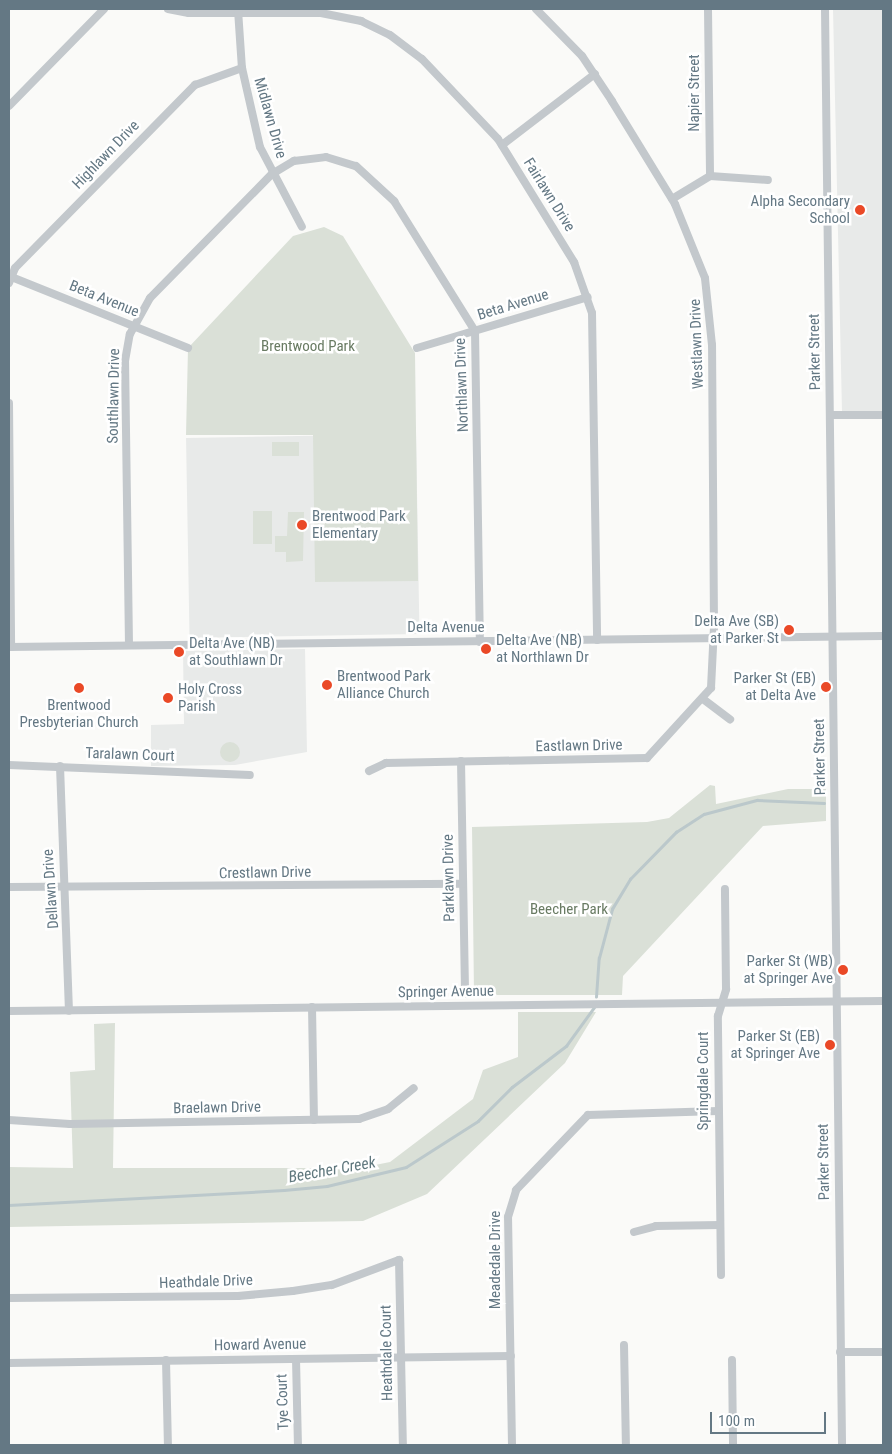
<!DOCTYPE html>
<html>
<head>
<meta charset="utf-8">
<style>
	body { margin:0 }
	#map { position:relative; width:892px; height:1454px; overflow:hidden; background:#fafaf8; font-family:"Roboto Condensed",sans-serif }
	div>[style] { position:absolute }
	.built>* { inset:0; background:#e8eae9; transform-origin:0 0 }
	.green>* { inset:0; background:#dae0d7; transform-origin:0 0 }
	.round { border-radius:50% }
	.stream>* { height:2.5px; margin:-1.25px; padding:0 1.25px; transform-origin:1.25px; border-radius:1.25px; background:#bbc8cb }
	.minor>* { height:8px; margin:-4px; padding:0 4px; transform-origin:4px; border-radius:4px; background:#c3c8cc }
	.dots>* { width:14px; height:14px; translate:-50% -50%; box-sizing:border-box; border:2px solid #fff; border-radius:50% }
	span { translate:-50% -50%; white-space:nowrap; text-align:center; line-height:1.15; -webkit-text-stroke:5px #fff; paint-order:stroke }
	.street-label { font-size:15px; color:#647884 }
	.poi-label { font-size:15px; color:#647884 }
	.right { translate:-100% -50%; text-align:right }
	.left { translate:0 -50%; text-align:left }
	.park-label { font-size:15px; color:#697b63 }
	.water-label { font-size:16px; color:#5f777d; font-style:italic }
	.frame { position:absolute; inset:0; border:10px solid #647884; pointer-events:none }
	.scale { position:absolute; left:710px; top:1412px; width:116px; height:22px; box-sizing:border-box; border:2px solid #647884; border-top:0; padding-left:6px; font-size:15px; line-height:18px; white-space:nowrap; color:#647884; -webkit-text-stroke:4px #fff; paint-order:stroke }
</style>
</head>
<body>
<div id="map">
	<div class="built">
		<div style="clip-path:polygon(833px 9px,883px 9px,883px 411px,842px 412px)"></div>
		<div style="left:416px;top:434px;width:200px;height:230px;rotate:89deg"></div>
		<div style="clip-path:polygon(305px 649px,307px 752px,235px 765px,151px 766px,151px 725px,184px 724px,183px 651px)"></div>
	</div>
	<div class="green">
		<div style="clip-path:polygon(324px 227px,343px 236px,415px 353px,418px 581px,315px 582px,313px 435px,186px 435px,188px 348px,293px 236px)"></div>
		<div style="left:272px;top:442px;width:27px;height:14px"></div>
		<div style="left:272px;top:511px;width:33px;height:19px;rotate:90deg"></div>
		<div style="clip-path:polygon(288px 512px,304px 512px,303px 561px,286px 562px,286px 552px,275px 552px,275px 536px,287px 536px)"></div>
		<div class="round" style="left:220px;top:742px;width:20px;height:20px"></div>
		<div style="clip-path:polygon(710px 785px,715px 786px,716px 804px,788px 789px,826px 789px,826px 821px,763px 826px,623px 976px,622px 995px,474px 995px,472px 827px,647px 822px,669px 818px)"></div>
		<div style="clip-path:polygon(518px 1012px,596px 1012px,565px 1063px,427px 1194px,363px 1221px,9px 1227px,9px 1167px,73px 1168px,70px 1072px,95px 1070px,94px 1024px,115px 1023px,113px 1168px,360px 1168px,390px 1162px,473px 1099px,483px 1070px,518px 1057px)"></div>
	</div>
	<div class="stream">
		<div style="left:596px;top:997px;width:39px;rotate:-86deg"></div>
		<div style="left:599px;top:958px;width:51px;rotate:-75.1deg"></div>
		<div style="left:612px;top:909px;width:35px;rotate:-59deg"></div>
		<div style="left:630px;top:879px;width:66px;rotate:-45.6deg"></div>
		<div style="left:676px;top:832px;width:33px;rotate:-33deg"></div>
		<div style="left:704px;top:814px;width:55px;rotate:-14.8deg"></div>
		<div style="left:757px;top:800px;width:67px;rotate:2.6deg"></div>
		<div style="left:9px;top:1205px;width:275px;rotate:-3.1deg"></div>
		<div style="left:284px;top:1190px;width:43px;rotate:-5.3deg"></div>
		<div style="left:327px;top:1186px;width:81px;rotate:-13.5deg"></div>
		<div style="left:406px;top:1167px;width:85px;rotate:-32.6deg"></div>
		<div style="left:478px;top:1121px;width:48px;rotate:-45deg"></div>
		<div style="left:512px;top:1087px;width:68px;rotate:-37.2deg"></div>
		<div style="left:566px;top:1046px;width:49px;rotate:-54.1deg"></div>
	</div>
	<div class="minor">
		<div style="left:168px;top:9px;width:21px;rotate:11deg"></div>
		<div style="left:189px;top:13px;width:132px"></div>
		<div style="left:321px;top:13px;width:41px;rotate:11.3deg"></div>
		<div style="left:361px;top:21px;width:32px;rotate:26deg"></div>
		<div style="left:390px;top:35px;width:40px;rotate:37deg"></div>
		<div style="left:422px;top:59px;width:110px;rotate:46.5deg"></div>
		<div style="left:498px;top:139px;width:145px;rotate:58.3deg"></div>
		<div style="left:574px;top:262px;width:54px;rotate:70.6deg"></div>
		<div style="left:592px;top:313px;width:327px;rotate:89.1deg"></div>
		<div style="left:708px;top:9px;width:167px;rotate:89.3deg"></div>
		<div style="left:825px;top:9px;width:1436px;rotate:89.32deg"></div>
		<div style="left:238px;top:10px;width:58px;rotate:86.1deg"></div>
		<div style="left:242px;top:68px;width:81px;rotate:77.2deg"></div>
		<div style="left:260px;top:147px;width:90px;rotate:62.3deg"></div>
		<div style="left:9px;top:106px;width:136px;rotate:-45.6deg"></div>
		<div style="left:502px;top:145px;width:117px;rotate:-37.4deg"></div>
		<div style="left:672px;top:199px;width:44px;rotate:-31.2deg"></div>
		<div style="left:710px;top:176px;width:58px;rotate:3.9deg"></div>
		<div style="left:9px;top:276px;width:193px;rotate:21.9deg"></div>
		<div style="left:9px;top:283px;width:16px;rotate:-68deg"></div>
		<div style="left:15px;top:268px;width:257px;rotate:-45.5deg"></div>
		<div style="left:195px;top:85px;width:50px;rotate:-19.9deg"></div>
		<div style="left:417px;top:348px;width:178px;rotate:-16.6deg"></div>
		<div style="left:9px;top:403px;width:244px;rotate:89.5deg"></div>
		<div style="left:830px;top:415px;width:53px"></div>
		<div style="left:129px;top:645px;width:284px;rotate:-90.8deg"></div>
		<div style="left:125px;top:361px;width:27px;rotate:-80deg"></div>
		<div style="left:130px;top:334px;width:41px;rotate:-60.9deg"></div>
		<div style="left:150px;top:298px;width:174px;rotate:-45.5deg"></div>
		<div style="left:272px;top:174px;width:26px;rotate:-31deg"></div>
		<div style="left:294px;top:161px;width:32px;rotate:-7deg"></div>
		<div style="left:326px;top:157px;width:31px;rotate:17deg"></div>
		<div style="left:356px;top:166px;width:52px;rotate:42.6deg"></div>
		<div style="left:394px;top:201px;width:153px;rotate:58.1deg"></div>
		<div style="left:475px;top:331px;width:311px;rotate:89.1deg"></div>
		<div style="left:9px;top:647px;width:874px;rotate:-0.72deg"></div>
		<div style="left:703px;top:699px;width:34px;rotate:37deg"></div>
		<div style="left:461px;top:761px;width:233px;rotate:89deg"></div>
		<div style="left:9px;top:765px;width:241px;rotate:2.4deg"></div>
		<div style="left:60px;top:766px;width:245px;rotate:87.9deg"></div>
		<div style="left:369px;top:771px;width:19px;rotate:-25deg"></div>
		<div style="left:386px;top:763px;width:261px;rotate:-1.1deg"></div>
		<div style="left:647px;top:758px;width:95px;rotate:-47.6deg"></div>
		<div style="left:711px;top:688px;width:61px;rotate:-87.2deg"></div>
		<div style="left:714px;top:627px;width:282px;rotate:-90.4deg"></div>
		<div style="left:712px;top:345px;width:67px;rotate:-96deg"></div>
		<div style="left:705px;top:278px;width:80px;rotate:-112.1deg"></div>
		<div style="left:675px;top:204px;width:121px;rotate:-121.5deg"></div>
		<div style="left:612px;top:101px;width:54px;rotate:-123.7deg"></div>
		<div style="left:582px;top:56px;width:66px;rotate:-134.4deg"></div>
		<div style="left:9px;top:887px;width:454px;rotate:-0.4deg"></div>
		<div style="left:312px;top:1007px;width:113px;rotate:89deg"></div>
		<div style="left:9px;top:1011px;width:874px;rotate:-0.66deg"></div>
		<div style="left:9px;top:1120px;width:61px;rotate:3.8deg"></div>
		<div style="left:70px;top:1124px;width:289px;rotate:-1deg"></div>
		<div style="left:359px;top:1119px;width:31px;rotate:-19deg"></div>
		<div style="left:388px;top:1109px;width:33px;rotate:-39deg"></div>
		<div style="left:634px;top:1232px;width:23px;rotate:-15deg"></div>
		<div style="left:656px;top:1226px;width:64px;rotate:-0.9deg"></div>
		<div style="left:721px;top:1275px;width:259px;rotate:-90.7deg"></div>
		<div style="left:718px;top:1016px;width:28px;rotate:-73deg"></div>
		<div style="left:726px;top:989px;width:100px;rotate:-90.6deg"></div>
		<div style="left:9px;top:1298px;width:229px;rotate:-0.5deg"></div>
		<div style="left:238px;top:1296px;width:55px;rotate:-5.2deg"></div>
		<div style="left:293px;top:1291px;width:39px;rotate:-9deg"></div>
		<div style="left:332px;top:1285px;width:72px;rotate:-20.5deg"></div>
		<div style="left:399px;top:1260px;width:185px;rotate:88.8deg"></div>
		<div style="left:624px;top:1345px;width:100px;rotate:88.9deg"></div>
		<div style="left:840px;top:1352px;width:43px"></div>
		<div style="left:296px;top:1359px;width:86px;rotate:88.7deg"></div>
		<div style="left:166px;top:1360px;width:85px;rotate:88.7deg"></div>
		<div style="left:732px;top:1360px;width:85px;rotate:89.3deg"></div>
		<div style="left:9px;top:1363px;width:502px;rotate:-0.8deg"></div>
		<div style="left:512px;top:1445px;width:228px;rotate:-91deg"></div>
		<div style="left:508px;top:1217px;width:28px;rotate:-73deg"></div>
		<div style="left:516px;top:1190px;width:104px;rotate:-46.2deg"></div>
		<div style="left:588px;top:1115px;width:130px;rotate:-1.8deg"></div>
	</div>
	<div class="dots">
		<div style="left:860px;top:210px;background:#ea4927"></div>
		<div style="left:302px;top:525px;background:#ea4927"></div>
		<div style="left:789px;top:630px;background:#ea4927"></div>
		<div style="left:486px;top:649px;background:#ea4927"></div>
		<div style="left:179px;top:652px;background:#ea4927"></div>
		<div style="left:327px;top:685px;background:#ea4927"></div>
		<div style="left:826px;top:687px;background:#ea4927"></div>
		<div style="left:79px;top:688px;background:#ea4927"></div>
		<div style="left:168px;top:698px;background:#ea4927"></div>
		<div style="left:843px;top:970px;background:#ea4927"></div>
		<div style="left:830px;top:1045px;background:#ea4927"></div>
	</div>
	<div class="street-label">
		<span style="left:695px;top:93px;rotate:-90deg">Napier Street</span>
		<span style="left:270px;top:118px;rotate:74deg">Midlawn Drive</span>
		<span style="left:106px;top:155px;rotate:-46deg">Highlawn Drive</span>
		<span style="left:549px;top:195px;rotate:58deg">Fairlawn Drive</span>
		<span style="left:104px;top:299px;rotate:22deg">Beta Avenue</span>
		<span style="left:513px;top:305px;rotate:-17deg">Beta Avenue</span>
		<span style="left:697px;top:344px;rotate:-92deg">Westlawn Drive</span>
		<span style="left:815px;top:352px;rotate:-91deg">Parker Street</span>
		<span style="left:462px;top:385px;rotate:-92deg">Northlawn Drive</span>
		<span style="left:114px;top:396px;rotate:-89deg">Southlawn Drive</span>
		<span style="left:446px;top:628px">Delta Avenue</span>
		<span style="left:579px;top:746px;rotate:-1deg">Eastlawn Drive</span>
		<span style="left:130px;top:755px;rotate:2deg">Taralawn Court</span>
		<span style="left:820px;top:757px;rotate:-91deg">Parker Street</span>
		<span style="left:265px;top:873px;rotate:-1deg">Crestlawn Drive</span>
		<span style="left:449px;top:878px;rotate:-91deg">Parklawn Drive</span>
		<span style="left:51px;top:889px;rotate:-94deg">Dellawn Drive</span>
		<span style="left:446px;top:992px;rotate:-1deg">Springer Avenue</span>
		<span style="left:704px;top:1081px;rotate:-90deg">Springdale Court</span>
		<span style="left:217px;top:1108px;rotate:-1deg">Braelawn Drive</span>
		<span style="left:824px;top:1162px;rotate:-91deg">Parker Street</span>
		<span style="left:496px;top:1260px;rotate:-90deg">Meadedale Drive</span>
		<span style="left:206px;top:1282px;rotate:-2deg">Heathdale Drive</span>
		<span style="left:260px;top:1345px;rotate:-1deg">Howard Avenue</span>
		<span style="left:387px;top:1353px;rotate:-91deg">Heathdale Court</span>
		<span style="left:283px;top:1402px;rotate:-92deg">Tye Court</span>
	</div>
	<div class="poi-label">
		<span class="right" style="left:850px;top:210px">Alpha Secondary<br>School</span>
		<span class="left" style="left:312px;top:525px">Brentwood Park<br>Elementary</span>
		<span class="right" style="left:779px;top:630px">Delta Ave (SB)<br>at Parker St</span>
		<span class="left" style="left:496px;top:649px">Delta Ave (NB)<br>at Northlawn Dr</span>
		<span class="left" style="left:189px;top:652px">Delta Ave (NB)<br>at Southlawn Dr</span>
		<span class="left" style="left:337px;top:685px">Brentwood Park<br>Alliance Church</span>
		<span class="right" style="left:816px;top:687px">Parker St (EB)<br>at Delta Ave</span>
		<span class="left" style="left:178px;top:698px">Holy Cross<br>Parish</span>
		<span style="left:79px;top:714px">Brentwood<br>Presbyterian Church</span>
		<span class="right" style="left:833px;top:970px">Parker St (WB)<br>at Springer Ave</span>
		<span class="right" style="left:820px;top:1045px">Parker St (EB)<br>at Springer Ave</span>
	</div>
	<div class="park-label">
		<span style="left:308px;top:347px">Brentwood Park</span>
		<span style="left:569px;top:910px">Beecher Park</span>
	</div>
	<div class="water-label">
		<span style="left:332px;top:1170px;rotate:-10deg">Beecher Creek</span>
	</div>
	<div class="frame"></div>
	<div class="scale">100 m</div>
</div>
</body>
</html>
